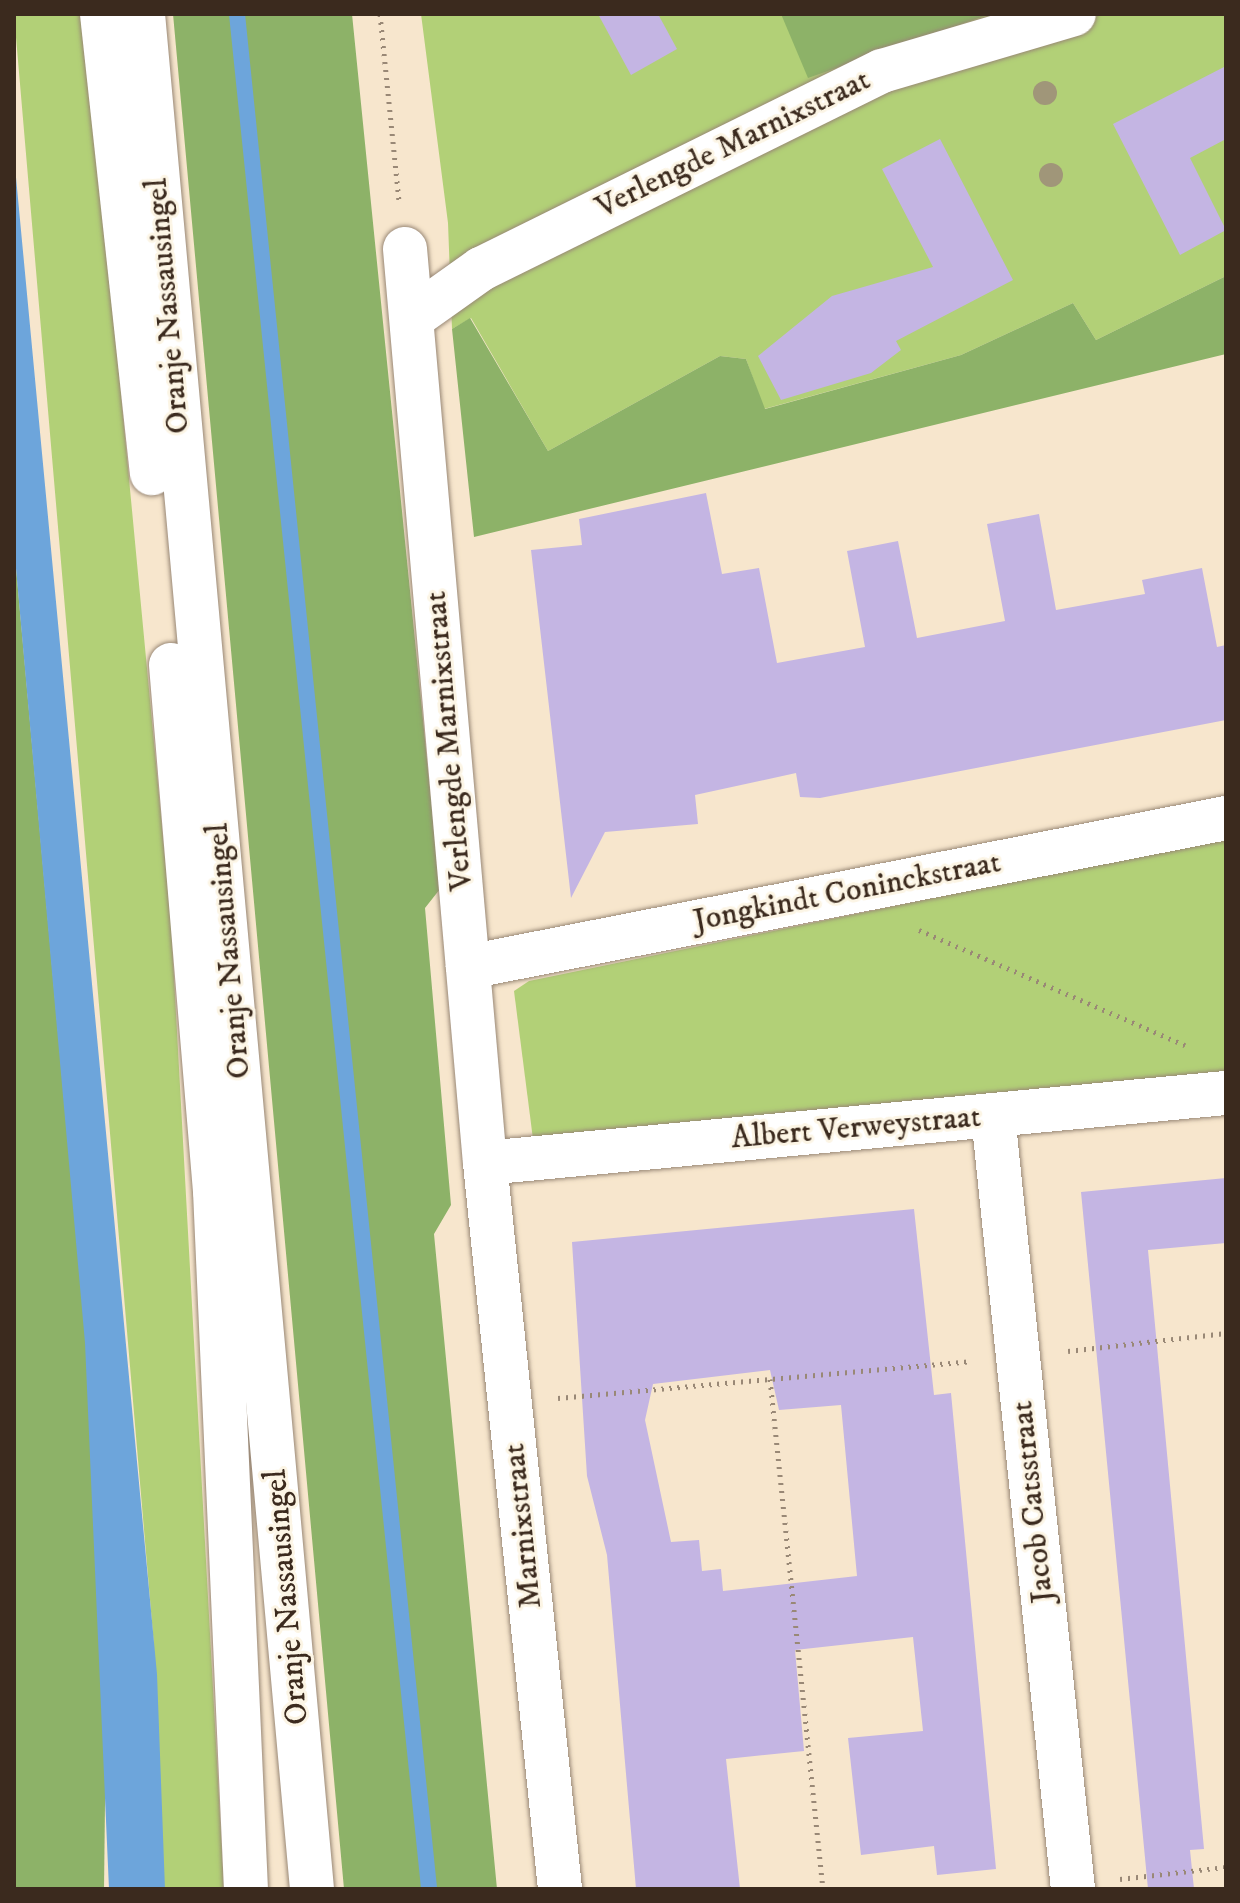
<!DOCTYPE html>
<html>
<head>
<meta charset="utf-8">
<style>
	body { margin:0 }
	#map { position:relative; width:1240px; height:1903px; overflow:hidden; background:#f7e6cd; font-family:"IM FELL DW Pica",serif }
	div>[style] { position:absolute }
	.green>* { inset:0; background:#b2d077 }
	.forest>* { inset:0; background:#8db268 }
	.water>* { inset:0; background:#6da5db }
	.stream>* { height:16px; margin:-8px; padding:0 8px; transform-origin:8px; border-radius:8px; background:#6da5db }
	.building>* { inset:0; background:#c4b5e3 }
	.path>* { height:5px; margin-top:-2.5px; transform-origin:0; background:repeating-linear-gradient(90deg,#998876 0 2px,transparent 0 8px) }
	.roads { filter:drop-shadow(0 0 2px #998876) drop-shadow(0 0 2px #998876) }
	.minor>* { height:44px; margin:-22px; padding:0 22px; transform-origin:22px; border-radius:22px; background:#fff }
	.major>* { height:44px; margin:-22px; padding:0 22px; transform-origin:22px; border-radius:22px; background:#fff }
	.trees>* { width:24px; height:24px; margin:-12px; border-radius:50%; background:#a09679 }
	span { translate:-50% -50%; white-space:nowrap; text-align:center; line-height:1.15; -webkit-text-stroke:6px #fcf5e5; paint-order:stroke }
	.street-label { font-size:32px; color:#3b2a1e }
	.frame { position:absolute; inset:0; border:16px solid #3b2a1e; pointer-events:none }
</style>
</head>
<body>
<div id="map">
	<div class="green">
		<div style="clip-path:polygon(14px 14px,85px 14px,171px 922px,224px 1889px,150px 1889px,154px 1646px)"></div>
		<div style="clip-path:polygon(421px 14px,1226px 14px,1226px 276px,1096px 340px,1073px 303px,961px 355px,764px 409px,746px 359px,720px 356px,548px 451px,471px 318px,452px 329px,448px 223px)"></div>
		<div style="clip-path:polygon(1226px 838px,1226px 1078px,533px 1139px,514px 991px,529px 981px)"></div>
	</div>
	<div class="forest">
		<div style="clip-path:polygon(173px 14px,352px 14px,440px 889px,425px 908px,451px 1205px,434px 1234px,497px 1889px,344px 1889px)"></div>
		<div style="clip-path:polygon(781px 14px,990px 14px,808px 78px)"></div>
		<div style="clip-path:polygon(1226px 276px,1226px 354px,474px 537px,452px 329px,470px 318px,548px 451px,720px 356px,746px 359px,765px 409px,961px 355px,1073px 303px,1096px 340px)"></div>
		<div style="clip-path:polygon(14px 545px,92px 1408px,106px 1718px,104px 1889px,14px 1889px)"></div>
	</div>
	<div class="water">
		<div style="clip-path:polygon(14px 156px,157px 1674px,165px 1889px,109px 1889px,85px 1343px,14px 546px)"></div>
	</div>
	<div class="stream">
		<div style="left:237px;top:14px;width:1885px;rotate:84.15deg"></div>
	</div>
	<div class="building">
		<div style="clip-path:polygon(598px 14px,658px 14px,677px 49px,631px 75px)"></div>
		<div style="clip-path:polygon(1226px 66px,1226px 139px,1190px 158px,1226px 230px,1180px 255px,1113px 124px)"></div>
		<div style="clip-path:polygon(940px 139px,1013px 280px,896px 341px,901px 350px,871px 373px,781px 400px,758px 356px,832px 296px,933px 267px,882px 169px)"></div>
		<div style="clip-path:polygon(706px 493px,722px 574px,759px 568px,777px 663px,865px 647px,847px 551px,898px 541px,917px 638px,1005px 621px,987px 524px,1039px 514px,1056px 610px,1145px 594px,1142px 580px,1202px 568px,1217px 647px,1226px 645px,1226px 720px,820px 798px,800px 797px,796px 773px,695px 795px,698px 824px,605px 832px,571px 898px,531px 550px,582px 545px,579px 519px)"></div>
		<div style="clip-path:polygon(1226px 1178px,1226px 1243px,1148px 1250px,1204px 1849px,1190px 1850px,1194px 1889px,1148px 1889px,1081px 1192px)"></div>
		<div style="clip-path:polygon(evenodd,914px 1209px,934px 1395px,951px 1393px,996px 1869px,937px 1875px,934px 1846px,861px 1855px,848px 1738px,923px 1731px,913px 1637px,795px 1650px,804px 1751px,726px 1759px,740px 1889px,636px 1889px,607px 1555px,587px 1476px,572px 1242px,914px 1209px,770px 1370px,779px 1410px,841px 1405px,857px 1576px,723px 1591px,721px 1569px,702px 1571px,699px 1540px,671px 1542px,645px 1420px,653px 1384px,770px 1370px)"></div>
	</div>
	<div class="path">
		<div style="left:380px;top:14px;width:187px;rotate:84.2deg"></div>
		<div style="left:919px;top:930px;width:290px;rotate:23.4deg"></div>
		<div style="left:1068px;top:1351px;width:159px;rotate:-6.5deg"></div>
		<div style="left:770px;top:1379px;width:513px;rotate:84.07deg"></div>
		<div style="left:558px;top:1398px;width:414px;rotate:-5.1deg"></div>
		<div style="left:1120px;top:1879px;width:107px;rotate:-6.5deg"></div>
	</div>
	<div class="roads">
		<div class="minor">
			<div style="left:405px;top:249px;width:917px;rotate:85deg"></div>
			<div style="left:485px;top:1163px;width:730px;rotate:84.1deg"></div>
			<div style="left:412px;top:318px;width:85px;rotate:-35.4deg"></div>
			<div style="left:481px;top:269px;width:447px;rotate:-26.3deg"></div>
			<div style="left:882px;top:71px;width:200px;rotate:-16.5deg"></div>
			<div style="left:468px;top:967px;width:773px;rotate:-11.12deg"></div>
			<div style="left:993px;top:1115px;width:778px;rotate:84.1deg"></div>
			<div style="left:485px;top:1163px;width:744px;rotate:-5.4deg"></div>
		</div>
		<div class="major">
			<div style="left:102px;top:14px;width:462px;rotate:83.8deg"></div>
			<div style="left:143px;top:14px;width:1883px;rotate:84.85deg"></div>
			<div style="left:171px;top:665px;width:528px;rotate:85.22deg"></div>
			<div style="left:215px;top:1191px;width:699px;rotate:87.46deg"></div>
		</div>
	</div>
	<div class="trees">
		<div style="left:1045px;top:93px"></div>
		<div style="left:1051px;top:175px"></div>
	</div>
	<div class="street-label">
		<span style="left:733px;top:144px;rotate:-26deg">Verlengde Marnixstraat</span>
		<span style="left:168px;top:306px;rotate:-95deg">Oranje Nassausingel</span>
		<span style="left:449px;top:741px;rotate:-95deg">Verlengde Marnixstraat</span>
		<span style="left:847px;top:892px;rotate:-11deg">Jongkindt Coninckstraat</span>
		<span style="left:229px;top:951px;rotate:-95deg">Oranje Nassausingel</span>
		<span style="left:856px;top:1128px;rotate:-5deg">Albert Verweystraat</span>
		<span style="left:1033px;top:1502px;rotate:-96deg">Jacob Catsstraat</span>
		<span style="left:523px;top:1526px;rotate:-96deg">Marnixstraat</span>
		<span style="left:287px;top:1597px;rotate:-95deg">Oranje Nassausingel</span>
	</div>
	<div class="frame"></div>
</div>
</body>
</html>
